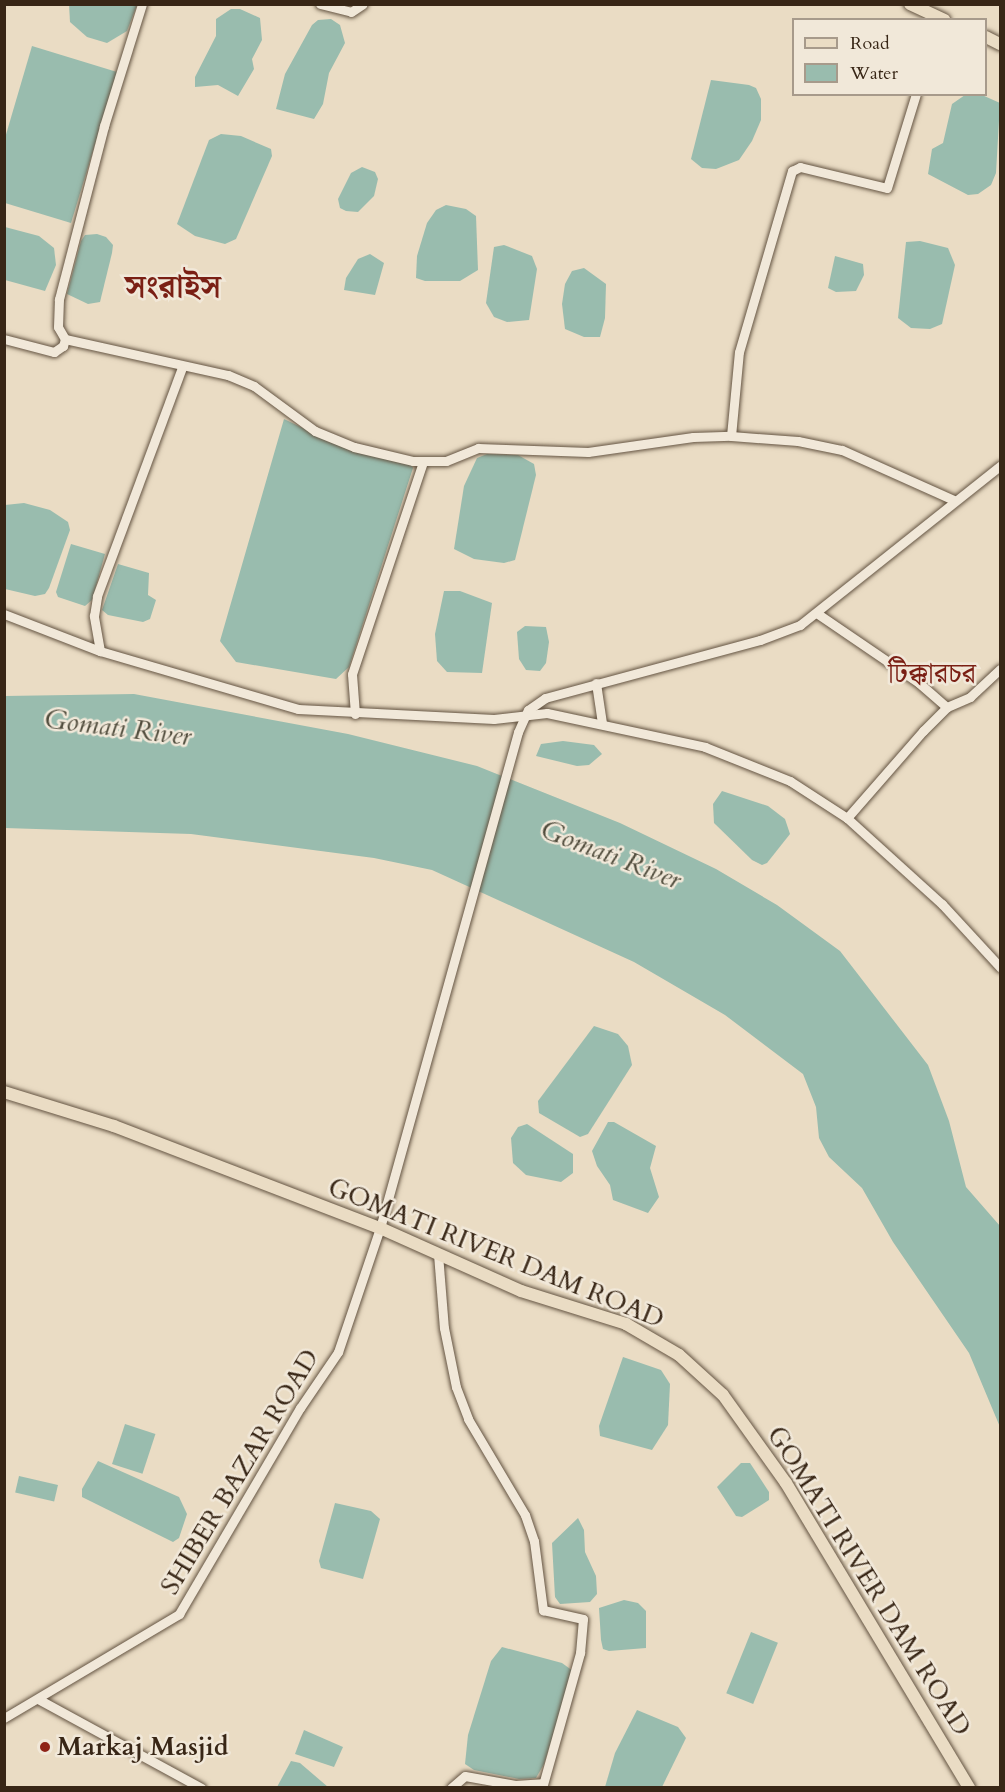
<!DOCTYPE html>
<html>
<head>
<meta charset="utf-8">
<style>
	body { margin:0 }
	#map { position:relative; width:1005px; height:1792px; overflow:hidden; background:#eadcc4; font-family:Cardo,"Noto Serif Bengali",serif }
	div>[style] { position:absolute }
	.water>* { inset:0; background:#99bcae; transform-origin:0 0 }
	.roads { filter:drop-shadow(0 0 2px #645442) drop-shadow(0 0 2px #645442) }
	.minor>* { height:9px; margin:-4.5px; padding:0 4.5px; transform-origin:4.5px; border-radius:4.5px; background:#f1e8d9 }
	.major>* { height:12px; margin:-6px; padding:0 6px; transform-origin:6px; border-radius:6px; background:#eadcc4 }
	.dots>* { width:16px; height:16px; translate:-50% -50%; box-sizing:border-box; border:3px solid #f1e8d9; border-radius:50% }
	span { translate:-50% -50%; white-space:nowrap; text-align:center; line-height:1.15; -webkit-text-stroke:5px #f1e8d9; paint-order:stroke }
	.street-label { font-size:26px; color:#382616 }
	.poi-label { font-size:26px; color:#382616; font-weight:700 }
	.left { translate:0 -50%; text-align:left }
	.water-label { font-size:27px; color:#504c3c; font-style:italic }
	.quarter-label { font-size:28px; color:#7a1f14 }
	.district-label { font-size:32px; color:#7a1f14; font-weight:700 }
	.frame { position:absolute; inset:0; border:6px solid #382616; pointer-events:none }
	.legend { position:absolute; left:792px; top:18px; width:195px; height:78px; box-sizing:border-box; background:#f1e8d9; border:2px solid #a79a8b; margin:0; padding:8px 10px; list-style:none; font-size:18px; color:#382616 }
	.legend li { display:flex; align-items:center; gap:12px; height:30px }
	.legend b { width:30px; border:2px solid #a79a8b }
</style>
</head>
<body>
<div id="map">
	<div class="water">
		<div style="clip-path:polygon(69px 4px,137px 4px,137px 5px,127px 31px,107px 43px,87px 37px,70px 22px)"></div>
		<div style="clip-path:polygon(231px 9px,240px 9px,260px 18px,262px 40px,252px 59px,254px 69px,238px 96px,218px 85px,195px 87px,195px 77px,216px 36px,216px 19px)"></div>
		<div style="clip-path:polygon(331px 19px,340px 25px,345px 43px,329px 73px,323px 104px,314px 119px,276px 109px,285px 74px,312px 25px,318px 20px)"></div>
		<div style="clip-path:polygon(32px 46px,117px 72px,71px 223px,5px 203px,5px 138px)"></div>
		<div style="clip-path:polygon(711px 80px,749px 85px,756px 88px,761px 99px,761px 120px,752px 141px,739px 160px,716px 169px,702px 168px,691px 159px)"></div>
		<div style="clip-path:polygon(965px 95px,982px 95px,1000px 103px,996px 173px,991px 185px,978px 194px,968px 195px,928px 174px,932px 149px,943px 143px,952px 104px)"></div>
		<div style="clip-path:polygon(221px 134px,241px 136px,271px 149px,272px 156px,236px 239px,225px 244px,195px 236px,177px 224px,209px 140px)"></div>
		<div style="clip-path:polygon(362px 167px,375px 172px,378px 179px,374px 196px,358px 212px,346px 211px,340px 208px,338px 199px,351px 173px)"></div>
		<div style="clip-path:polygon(446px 205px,466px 209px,476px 216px,478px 270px,460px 281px,425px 281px,416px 278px,417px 256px,427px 223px,436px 210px)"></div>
		<div style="clip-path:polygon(5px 227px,39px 236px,54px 248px,56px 265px,45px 291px,5px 280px)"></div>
		<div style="clip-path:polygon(97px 234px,106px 237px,113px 245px,112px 253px,100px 302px,88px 304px,67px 294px,81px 241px,85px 235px)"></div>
		<div style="clip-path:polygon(920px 241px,948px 248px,955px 265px,942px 324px,930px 329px,911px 328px,898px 318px,906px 242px)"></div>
		<div style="clip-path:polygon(504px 245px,532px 256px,537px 269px,529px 320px,507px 322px,494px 317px,486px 303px,494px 247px)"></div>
		<div style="clip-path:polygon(370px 254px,384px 263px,375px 295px,344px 290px,346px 278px,358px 259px)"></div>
		<div style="clip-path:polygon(835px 256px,863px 264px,864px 275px,856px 291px,836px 292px,828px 288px)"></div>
		<div style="clip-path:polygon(584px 268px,606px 284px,605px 318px,600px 337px,584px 337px,565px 329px,562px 304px,565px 284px,572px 271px)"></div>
		<div style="clip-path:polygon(284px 419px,351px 451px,411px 464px,413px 468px,349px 667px,336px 679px,236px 662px,220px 641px)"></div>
		<div style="clip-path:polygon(487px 454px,518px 455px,534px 464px,536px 475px,515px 560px,504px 563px,474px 559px,454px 549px,464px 486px,477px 458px)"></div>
		<div style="clip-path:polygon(24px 503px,50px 510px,68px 522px,70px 530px,49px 588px,45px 594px,35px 596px,5px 589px,5px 505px)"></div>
		<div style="clip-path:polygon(71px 544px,105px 554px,92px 600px,85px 606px,58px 597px,56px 592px)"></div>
		<div style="clip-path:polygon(118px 564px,149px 573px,148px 595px,156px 600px,150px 619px,143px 622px,108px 615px,102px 610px)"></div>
		<div style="clip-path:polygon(444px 591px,460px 591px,492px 603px,482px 673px,447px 672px,437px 661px,435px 634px)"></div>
		<div style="clip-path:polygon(525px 626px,546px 627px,549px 642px,546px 663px,540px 671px,526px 670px,519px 659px,517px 632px)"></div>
		<div style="clip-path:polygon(134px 694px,348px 734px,477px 766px,620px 823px,716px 869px,777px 905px,840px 951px,928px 1065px,949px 1121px,966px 1187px,1000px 1226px,1000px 1427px,969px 1353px,893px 1242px,862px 1188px,829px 1157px,819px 1138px,816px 1107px,803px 1074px,725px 1015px,634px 962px,432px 870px,374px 858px,191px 834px,5px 828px,5px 696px)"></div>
		<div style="clip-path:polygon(563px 741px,594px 745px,602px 754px,589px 765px,577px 766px,536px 756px,541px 744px)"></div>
		<div style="clip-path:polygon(722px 791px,768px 806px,785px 819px,790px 834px,767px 863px,762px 865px,752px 860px,714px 823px,713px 804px)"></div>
		<div style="clip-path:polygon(594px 1026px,618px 1034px,628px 1046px,632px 1065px,588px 1134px,580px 1137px,539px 1113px,538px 1101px)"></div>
		<div style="clip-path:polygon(608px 1122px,614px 1122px,656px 1146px,650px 1168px,659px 1197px,648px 1213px,613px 1200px,610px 1185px,597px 1166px,592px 1151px)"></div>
		<div style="clip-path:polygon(527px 1124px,573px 1154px,573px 1173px,561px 1182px,526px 1175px,513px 1163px,511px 1138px,518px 1127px)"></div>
		<div style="clip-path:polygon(623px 1357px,661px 1370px,670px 1384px,668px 1425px,652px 1450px,600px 1436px,599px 1426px)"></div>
		<div style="left:125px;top:1424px;width:32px;height:42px;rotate:18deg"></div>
		<div style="clip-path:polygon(98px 1461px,179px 1497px,187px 1514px,179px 1538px,173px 1542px,82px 1497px,82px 1489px)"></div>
		<div style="clip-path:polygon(741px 1463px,750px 1463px,769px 1492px,769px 1500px,742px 1517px,736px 1516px,717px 1487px)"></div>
		<div style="left:19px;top:1476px;width:40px;height:17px;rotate:13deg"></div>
		<div style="clip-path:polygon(335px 1503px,371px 1511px,380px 1519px,363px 1579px,321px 1568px,319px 1561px)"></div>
		<div style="clip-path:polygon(578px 1518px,584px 1530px,585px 1552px,596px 1576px,597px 1594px,590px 1602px,560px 1604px,555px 1597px,552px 1543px)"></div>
		<div style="clip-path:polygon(624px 1600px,638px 1603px,646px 1611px,646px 1648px,609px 1651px,603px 1649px,601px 1640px,599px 1608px)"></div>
		<div style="left:751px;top:1632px;width:29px;height:66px;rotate:22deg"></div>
		<div style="clip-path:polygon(502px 1647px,562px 1663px,573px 1671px,544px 1764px,536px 1778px,519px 1779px,474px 1770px,465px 1764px,468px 1735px,491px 1661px)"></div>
		<div style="clip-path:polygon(637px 1710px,678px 1727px,686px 1738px,662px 1787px,605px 1787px,615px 1753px)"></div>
		<div style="clip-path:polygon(304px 1730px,343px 1747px,334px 1767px,295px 1754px)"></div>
		<div style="clip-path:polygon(291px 1761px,300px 1763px,328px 1787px,277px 1787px)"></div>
	</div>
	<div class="roads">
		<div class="minor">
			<div style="left:320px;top:4px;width:32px;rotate:14deg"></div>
			<div style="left:351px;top:12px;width:14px;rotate:-34deg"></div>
			<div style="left:4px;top:339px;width:52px;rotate:14.6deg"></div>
			<div style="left:54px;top:352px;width:11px;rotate:-34deg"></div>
			<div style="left:63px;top:346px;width:7px;rotate:-74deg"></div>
			<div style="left:65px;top:339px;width:14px;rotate:-120deg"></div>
			<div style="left:58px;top:327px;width:28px;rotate:-88deg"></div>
			<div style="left:59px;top:299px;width:179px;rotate:-75.4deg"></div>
			<div style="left:104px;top:126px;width:128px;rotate:-72.7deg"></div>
			<div style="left:65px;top:339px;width:167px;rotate:12.5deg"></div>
			<div style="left:228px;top:375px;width:28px;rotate:23deg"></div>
			<div style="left:254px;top:386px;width:76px;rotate:36.4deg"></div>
			<div style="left:315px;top:431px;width:42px;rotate:22.3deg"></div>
			<div style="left:354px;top:447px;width:61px;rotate:13.3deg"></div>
			<div style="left:413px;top:461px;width:33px"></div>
			<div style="left:446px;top:461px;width:35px;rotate:-22deg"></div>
			<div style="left:478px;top:448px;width:110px;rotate:2.1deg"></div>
			<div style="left:588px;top:452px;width:106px;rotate:-8.1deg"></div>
			<div style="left:693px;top:437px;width:38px;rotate:-2deg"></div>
			<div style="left:731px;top:436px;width:67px;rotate:4.3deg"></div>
			<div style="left:798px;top:441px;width:45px;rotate:11.6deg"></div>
			<div style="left:842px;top:450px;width:123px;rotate:24.1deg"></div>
			<div style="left:731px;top:436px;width:84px;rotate:-84.6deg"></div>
			<div style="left:739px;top:352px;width:189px;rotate:-73.7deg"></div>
			<div style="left:792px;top:171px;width:9px;rotate:-27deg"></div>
			<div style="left:800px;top:167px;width:89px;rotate:13.6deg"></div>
			<div style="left:887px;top:188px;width:98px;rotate:-72.9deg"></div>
			<div style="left:4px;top:614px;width:103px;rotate:21.1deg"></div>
			<div style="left:100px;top:651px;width:206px;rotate:16.3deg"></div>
			<div style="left:298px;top:709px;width:196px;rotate:2.9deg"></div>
			<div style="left:494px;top:719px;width:53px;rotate:-6.5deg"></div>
			<div style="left:547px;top:713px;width:162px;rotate:12.1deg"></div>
			<div style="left:705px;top:747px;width:92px;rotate:21.8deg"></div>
			<div style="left:790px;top:781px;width:68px;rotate:33deg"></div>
			<div style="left:847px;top:818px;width:128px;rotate:42.2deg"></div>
			<div style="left:942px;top:904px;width:86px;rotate:47.4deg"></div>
			<div style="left:818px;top:614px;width:122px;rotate:34.3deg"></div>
			<div style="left:919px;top:683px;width:37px;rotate:41deg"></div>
			<div style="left:100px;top:651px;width:36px;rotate:-100deg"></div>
			<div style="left:94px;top:616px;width:20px;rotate:-81deg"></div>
			<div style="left:97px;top:596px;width:244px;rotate:-69.6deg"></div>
			<div style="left:596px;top:683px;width:40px;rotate:81.5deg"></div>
			<div style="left:355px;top:714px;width:40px;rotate:-94.3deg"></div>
			<div style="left:352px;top:674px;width:224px;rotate:-71.5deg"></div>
			<div style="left:847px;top:818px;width:116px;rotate:-48.9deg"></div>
			<div style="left:923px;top:731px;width:34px;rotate:-45deg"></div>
			<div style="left:947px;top:707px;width:25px;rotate:-23deg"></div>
			<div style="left:970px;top:697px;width:41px;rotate:-43deg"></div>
			<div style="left:438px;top:1254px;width:74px;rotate:85.4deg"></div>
			<div style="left:444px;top:1328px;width:60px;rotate:78.5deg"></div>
			<div style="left:456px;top:1387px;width:34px;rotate:69deg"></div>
			<div style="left:468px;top:1419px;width:112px;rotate:59.3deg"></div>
			<div style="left:525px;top:1515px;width:28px;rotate:71deg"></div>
			<div style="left:534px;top:1541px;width:70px;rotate:82.6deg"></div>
			<div style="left:543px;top:1610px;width:41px;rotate:12.7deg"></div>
			<div style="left:583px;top:1619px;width:34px;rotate:95deg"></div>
			<div style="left:580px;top:1653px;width:140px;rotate:105.7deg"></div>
			<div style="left:38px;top:1699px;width:186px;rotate:28.6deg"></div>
			<div style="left:4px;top:1718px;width:204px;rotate:-30.7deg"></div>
			<div style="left:179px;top:1614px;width:239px;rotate:-59.6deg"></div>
			<div style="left:300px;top:1408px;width:68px;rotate:-55.8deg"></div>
			<div style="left:338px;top:1352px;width:131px;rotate:-71.3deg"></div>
			<div style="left:380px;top:1228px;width:515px;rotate:-74.45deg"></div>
			<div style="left:518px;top:732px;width:24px;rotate:-66deg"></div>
			<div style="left:528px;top:710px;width:21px;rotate:-35deg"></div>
			<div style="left:545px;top:698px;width:223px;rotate:-15.1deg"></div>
			<div style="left:760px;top:640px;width:43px;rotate:-20.6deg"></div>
			<div style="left:800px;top:625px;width:256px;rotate:-38.5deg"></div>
			<div style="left:451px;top:1788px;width:18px;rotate:-41deg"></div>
			<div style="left:465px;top:1776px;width:51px;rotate:10.2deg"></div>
			<div style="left:515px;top:1785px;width:27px;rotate:-4deg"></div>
		</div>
		<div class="major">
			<div style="left:910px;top:4px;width:38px;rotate:25deg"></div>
			<div style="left:986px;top:37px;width:16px;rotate:27deg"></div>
			<div style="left:4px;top:1092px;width:115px;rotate:17.2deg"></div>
			<div style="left:114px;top:1126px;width:285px;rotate:21deg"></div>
			<div style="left:380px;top:1228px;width:154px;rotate:24.1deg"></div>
			<div style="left:521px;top:1291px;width:110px;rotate:17.4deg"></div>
			<div style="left:626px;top:1324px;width:61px;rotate:30.3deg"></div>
			<div style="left:679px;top:1355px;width:59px;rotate:42.3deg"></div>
			<div style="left:723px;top:1395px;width:108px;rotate:54.4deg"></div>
			<div style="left:786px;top:1483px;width:356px;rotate:59deg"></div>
		</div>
	</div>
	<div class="dots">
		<div style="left:45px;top:1747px;background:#8f2418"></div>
	</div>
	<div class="street-label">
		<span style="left:496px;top:1253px;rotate:22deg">GOMATI RIVER DAM ROAD</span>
		<span style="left:240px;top:1472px;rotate:-59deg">SHIBER BAZAR ROAD</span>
		<span style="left:869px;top:1581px;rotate:58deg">GOMATI RIVER DAM ROAD</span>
	</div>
	<div class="poi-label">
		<span class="left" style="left:57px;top:1747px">Markaj Masjid</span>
	</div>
	<div class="water-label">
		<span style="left:118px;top:728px;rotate:7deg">Gomati River</span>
		<span style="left:611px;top:855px;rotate:21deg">Gomati River</span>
	</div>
	<div class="quarter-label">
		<span style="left:932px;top:674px">টিক্কারচর</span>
	</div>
	<div class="district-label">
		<span style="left:173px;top:287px">সংরাইস</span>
	</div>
	<div class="frame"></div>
	<ul class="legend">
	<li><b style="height:8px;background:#eadcc4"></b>Road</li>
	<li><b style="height:16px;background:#99bcae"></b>Water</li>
	</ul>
</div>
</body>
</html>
